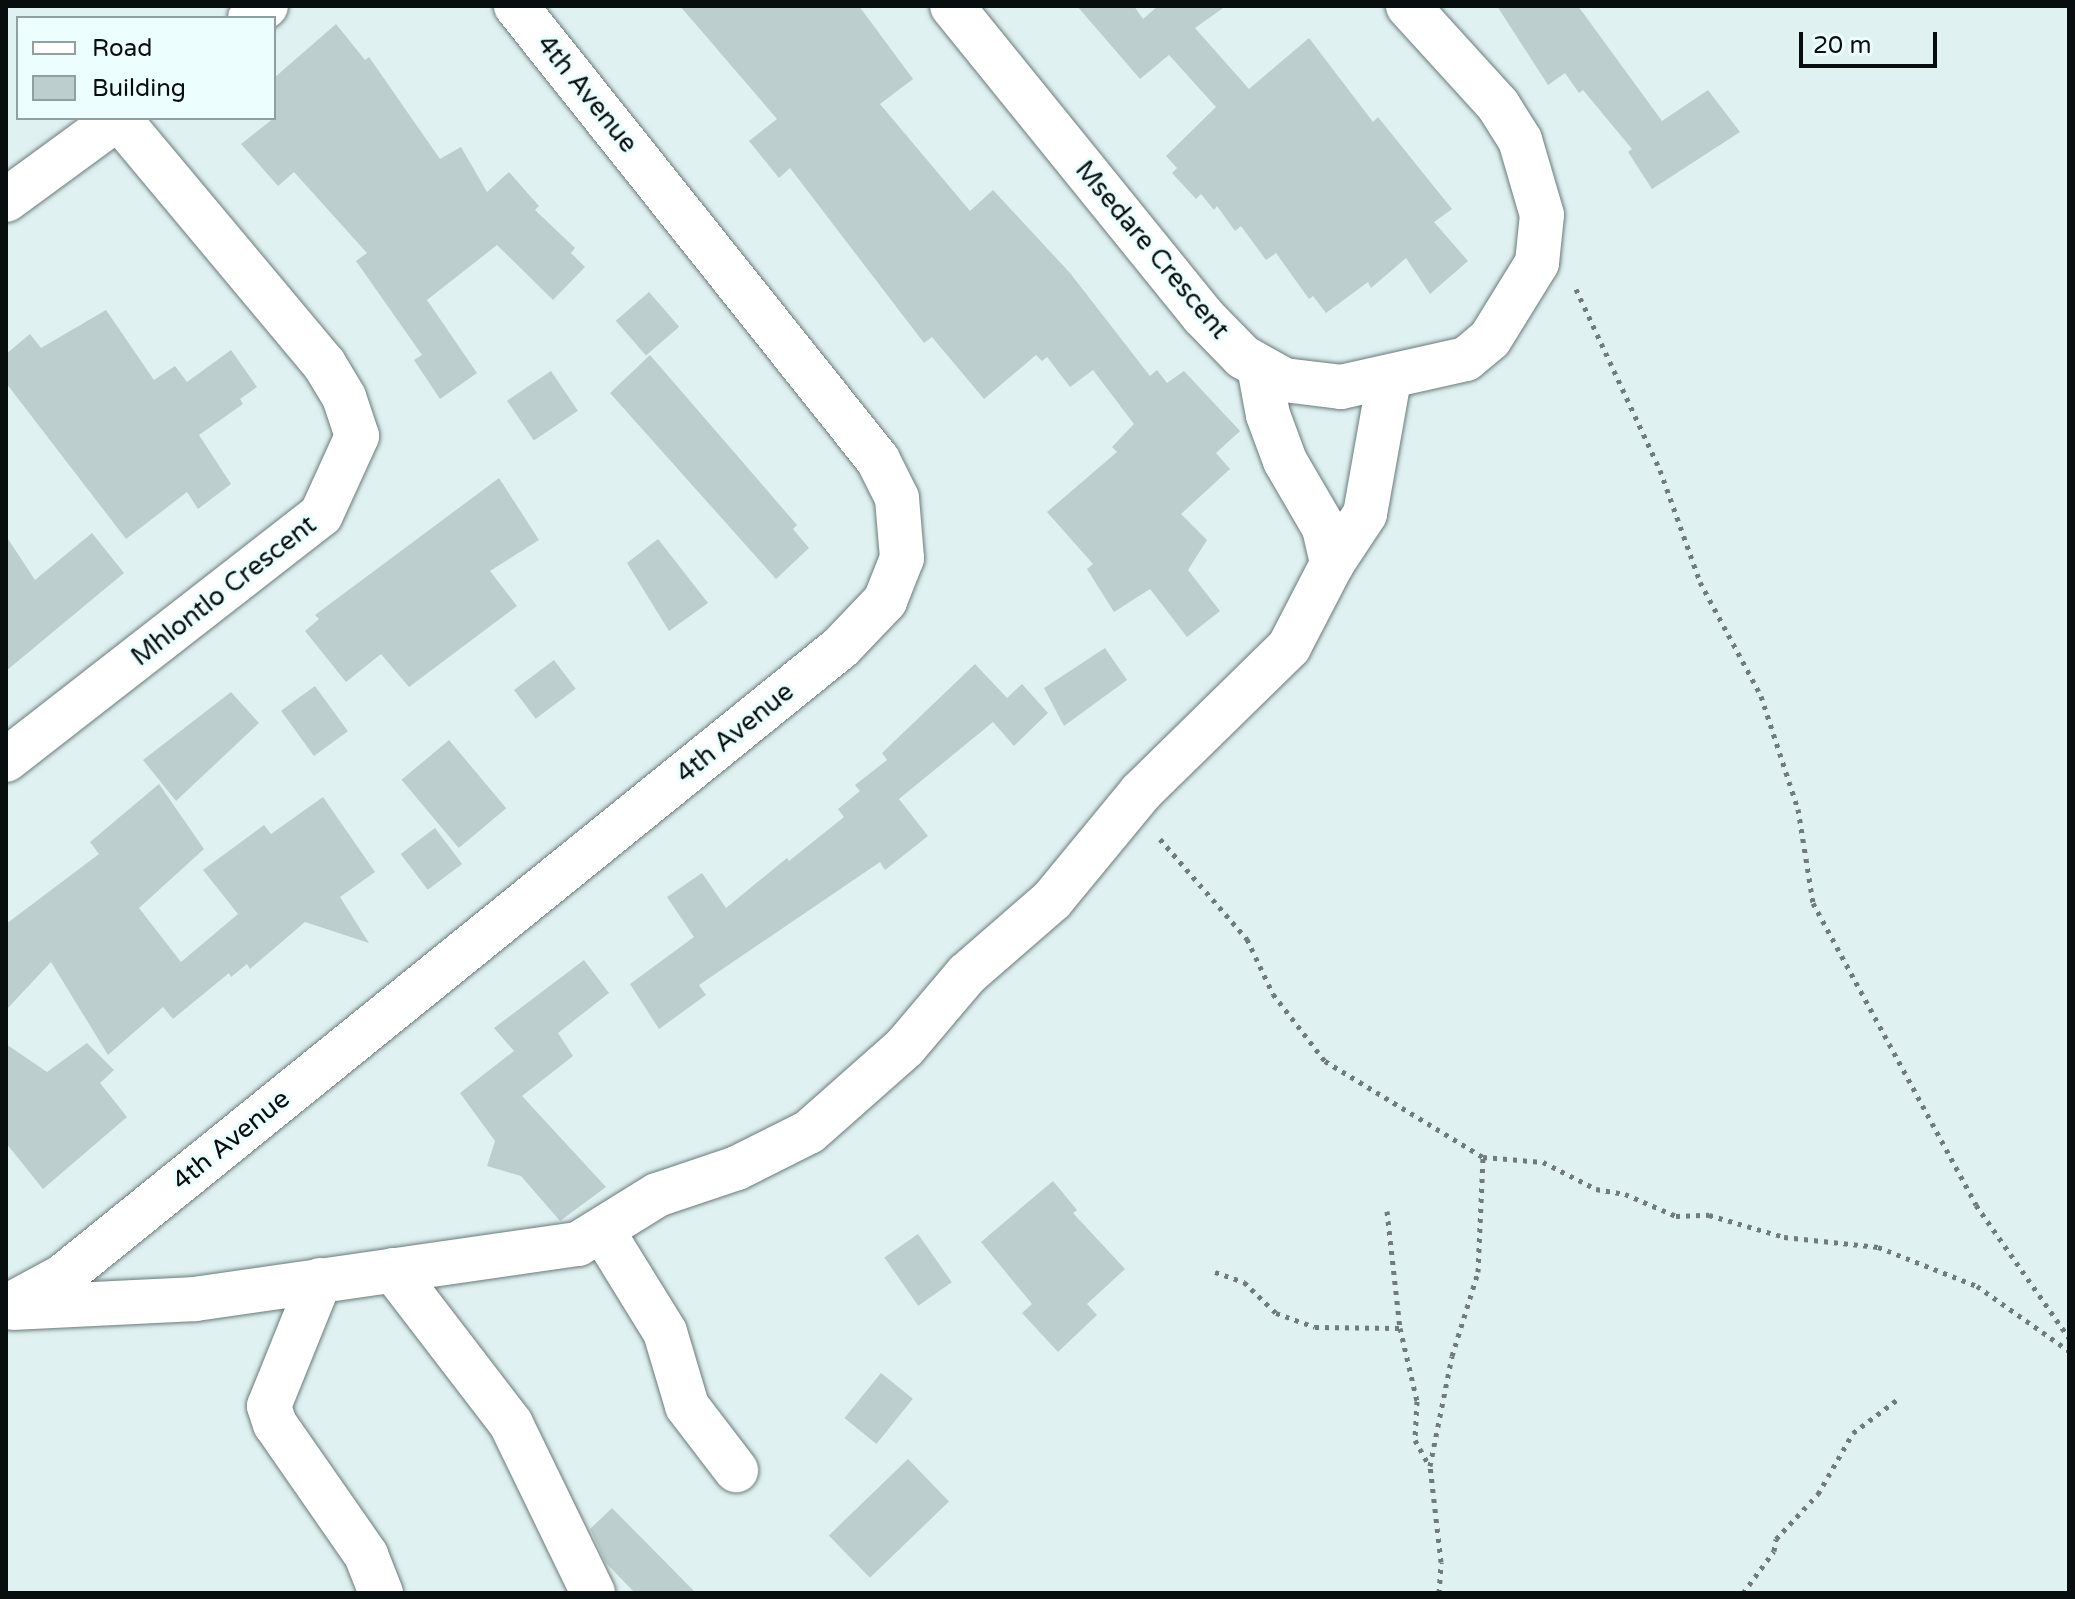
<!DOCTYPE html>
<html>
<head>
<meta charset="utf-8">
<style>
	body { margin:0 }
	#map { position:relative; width:2075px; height:1599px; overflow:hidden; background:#dff1f0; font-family:"Varela Round",sans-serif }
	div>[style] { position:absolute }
	.building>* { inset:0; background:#bccfce; transform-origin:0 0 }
	.path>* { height:5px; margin-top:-2.5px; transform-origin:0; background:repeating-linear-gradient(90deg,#707b7b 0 4px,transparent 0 10px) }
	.roads { filter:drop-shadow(0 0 2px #6a7b7a) drop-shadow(0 0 2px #6a7b7a) }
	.minor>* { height:44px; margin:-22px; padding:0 22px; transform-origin:22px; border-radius:22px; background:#fff }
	span { translate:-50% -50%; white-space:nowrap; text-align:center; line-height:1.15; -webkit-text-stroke:7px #ecfffe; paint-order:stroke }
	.street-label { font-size:26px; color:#080e0e }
	.frame { position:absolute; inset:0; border:8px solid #080e0e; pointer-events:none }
	.legend { position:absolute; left:16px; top:16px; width:260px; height:104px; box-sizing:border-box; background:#ecfffe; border:2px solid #919f9e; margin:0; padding:10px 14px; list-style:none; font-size:24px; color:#080e0e }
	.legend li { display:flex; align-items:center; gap:16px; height:40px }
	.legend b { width:40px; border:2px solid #919f9e }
	.scale { position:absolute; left:1799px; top:32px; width:138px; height:36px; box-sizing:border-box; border:4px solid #080e0e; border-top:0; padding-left:10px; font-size:24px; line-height:28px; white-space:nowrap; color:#080e0e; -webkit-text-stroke:6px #ecfffe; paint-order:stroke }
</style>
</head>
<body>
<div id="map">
	<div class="building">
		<div style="clip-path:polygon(680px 6px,859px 6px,913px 79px,880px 104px,970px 211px,993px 190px,1070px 273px,1150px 376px,1157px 370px,1167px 383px,1184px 371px,1240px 431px,1216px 453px,1230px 469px,1181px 514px,1207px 540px,1188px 570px,1220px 611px,1187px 637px,1150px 589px,1114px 612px,1087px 569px,1093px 564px,1047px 512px,1117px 452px,1112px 447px,1134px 424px,1093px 370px,1070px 387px,1047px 357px,1042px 361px,1036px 355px,984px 399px,932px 337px,924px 343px,790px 168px,779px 178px,749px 141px,777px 119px)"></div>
		<div style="clip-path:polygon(1077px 6px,1134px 6px,1143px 19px,1158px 6px,1226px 6px,1195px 28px,1249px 89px,1309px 38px,1373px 122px,1378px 117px,1452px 209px,1434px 222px,1468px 261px,1430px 294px,1406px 258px,1371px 288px,1368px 282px,1326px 313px,1313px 296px,1309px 299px,1276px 253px,1266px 260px,1241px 226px,1235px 231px,1217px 206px,1214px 210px,1201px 194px,1196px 199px,1172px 173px,1177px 168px,1166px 156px,1216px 107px,1169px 55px,1140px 79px)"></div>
		<div style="clip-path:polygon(1497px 6px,1578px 6px,1662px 121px,1708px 90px,1740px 132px,1652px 189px,1628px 152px,1632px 149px,1583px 90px,1579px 93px,1565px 73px,1548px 85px)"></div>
		<div style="clip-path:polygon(336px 24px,365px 60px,369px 57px,440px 159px,461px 147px,487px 192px,509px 172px,539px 206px,535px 210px,575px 248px,571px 253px,585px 267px,553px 300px,497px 245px,427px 300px,477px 373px,440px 399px,414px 360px,422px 355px,356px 261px,367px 253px,294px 172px,278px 186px,241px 144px,274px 118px,274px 78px)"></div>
		<div style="left:649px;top:292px;width:46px;height:44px;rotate:49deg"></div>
		<div style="clip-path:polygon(106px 310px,154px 380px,175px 366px,187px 382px,231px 350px,257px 387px,240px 399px,243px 404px,199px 435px,231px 484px,198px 509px,187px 492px,126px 539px,6px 383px,6px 354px,30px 334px,41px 348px)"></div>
		<div style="clip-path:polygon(650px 355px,797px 525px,793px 529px,809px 548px,776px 579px,610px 393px)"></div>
		<div style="left:551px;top:371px;width:48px;height:53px;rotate:56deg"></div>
		<div style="clip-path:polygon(499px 478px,539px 540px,490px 571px,517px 606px,409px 687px,381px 654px,346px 682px,305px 631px,319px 619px,315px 615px)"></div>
		<div style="clip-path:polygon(92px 533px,124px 573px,6px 671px,6px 536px,35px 580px)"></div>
		<div style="clip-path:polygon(658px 539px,708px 603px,669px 631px,627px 563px)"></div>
		<div style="clip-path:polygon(1105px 648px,1127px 680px,1064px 726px,1044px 688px)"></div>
		<div style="left:554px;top:660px;width:36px;height:50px;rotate:53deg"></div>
		<div style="clip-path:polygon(975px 664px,1007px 698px,1022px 684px,1048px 713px,1014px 746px,993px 722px,899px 799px,928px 836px,885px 870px,880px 862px,699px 985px,706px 995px,659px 1029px,630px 984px,694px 937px,667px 897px,702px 873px,726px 908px,787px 858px,789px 861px,844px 817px,838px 809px,860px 791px,855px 785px,887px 760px,882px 753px)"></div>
		<div style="left:315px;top:686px;width:56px;height:42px;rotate:54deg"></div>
		<div style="clip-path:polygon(231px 692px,259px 723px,176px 801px,143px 760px)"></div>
		<div style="left:449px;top:740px;width:89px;height:62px;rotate:50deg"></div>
		<div style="clip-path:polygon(159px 784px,204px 849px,139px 908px,181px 962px,238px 914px,203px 870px,264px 825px,271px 834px,323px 797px,375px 872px,340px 897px,369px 943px,305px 922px,250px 969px,247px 964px,231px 977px,229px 973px,173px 1019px,163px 1007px,108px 1055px,51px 962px,6px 1010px,6px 924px,99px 854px,90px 842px)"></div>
		<div style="left:435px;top:828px;width:45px;height:43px;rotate:53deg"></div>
		<div style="clip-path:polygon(584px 960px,609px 993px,558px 1033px,573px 1056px,522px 1096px,606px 1187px,560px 1221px,521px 1176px,487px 1166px,495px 1141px,460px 1093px,514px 1051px,494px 1028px)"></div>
		<div style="clip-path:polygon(87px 1043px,114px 1070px,100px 1083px,127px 1117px,43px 1189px,6px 1143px,6px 1044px,47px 1072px)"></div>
		<div style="clip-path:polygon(1053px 1181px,1077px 1210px,1073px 1213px,1125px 1269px,1087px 1304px,1097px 1315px,1058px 1352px,1022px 1313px,1032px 1304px,981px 1242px)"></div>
		<div style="left:918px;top:1234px;width:59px;height:41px;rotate:55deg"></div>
		<div style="left:881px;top:1373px;width:41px;height:58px;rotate:39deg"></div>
		<div style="left:908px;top:1459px;width:59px;height:110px;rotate:46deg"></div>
		<div style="clip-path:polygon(612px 1508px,696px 1593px,635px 1593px,606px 1563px,590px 1529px)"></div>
	</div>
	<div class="path">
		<div style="left:1576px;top:289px;width:200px;rotate:65.1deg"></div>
		<div style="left:1660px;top:470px;width:119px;rotate:70.3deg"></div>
		<div style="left:1700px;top:582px;width:129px;rotate:61.8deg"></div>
		<div style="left:1761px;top:696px;width:119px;rotate:71.9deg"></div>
		<div style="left:1798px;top:809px;width:95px;rotate:80.9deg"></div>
		<div style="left:1813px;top:903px;width:343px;rotate:61.6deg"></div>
		<div style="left:1976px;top:1205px;width:162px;rotate:55deg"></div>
		<div style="left:1160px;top:839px;width:133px;rotate:49deg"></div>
		<div style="left:1247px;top:939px;width:61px;rotate:64.7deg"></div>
		<div style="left:1273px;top:994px;width:85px;rotate:52.2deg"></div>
		<div style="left:1325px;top:1061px;width:185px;rotate:31.3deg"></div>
		<div style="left:1387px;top:1211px;width:118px;rotate:83.7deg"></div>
		<div style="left:1400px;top:1328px;width:75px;rotate:76.9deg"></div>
		<div style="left:1417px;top:1401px;width:39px;rotate:93deg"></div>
		<div style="left:1415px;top:1440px;width:29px;rotate:61deg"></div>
		<div style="left:1215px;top:1272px;width:31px;rotate:19deg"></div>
		<div style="left:1244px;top:1282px;width:45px;rotate:44.1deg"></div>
		<div style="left:1276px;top:1313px;width:41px;rotate:19.7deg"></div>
		<div style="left:1315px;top:1327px;width:85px;rotate:0.7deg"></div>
		<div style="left:1439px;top:1593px;width:31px;rotate:-86deg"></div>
		<div style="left:1441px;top:1562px;width:97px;rotate:-96.5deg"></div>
		<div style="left:1430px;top:1466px;width:112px;rotate:-78.7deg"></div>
		<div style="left:1452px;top:1356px;width:88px;rotate:-72.8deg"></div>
		<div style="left:1478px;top:1272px;width:115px;rotate:-87.5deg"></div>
		<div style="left:1483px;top:1157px;width:60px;rotate:4.8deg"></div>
		<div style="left:1543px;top:1162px;width:59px;rotate:27deg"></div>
		<div style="left:1596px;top:1189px;width:29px;rotate:10deg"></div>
		<div style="left:1625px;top:1194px;width:56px;rotate:23.3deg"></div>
		<div style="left:1676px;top:1216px;width:33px;rotate:-2deg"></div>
		<div style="left:1709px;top:1215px;width:78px;rotate:16.3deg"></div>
		<div style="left:1784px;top:1237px;width:95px;rotate:6.1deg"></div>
		<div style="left:1878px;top:1247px;width:106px;rotate:21.5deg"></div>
		<div style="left:1977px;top:1286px;width:113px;rotate:35.2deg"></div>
		<div style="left:1743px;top:1593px;width:52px;rotate:-53.6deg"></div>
		<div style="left:1774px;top:1551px;width:12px;rotate:-81deg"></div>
		<div style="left:1776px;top:1539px;width:62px;rotate:-47deg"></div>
		<div style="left:1818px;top:1494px;width:70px;rotate:-60.2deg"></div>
		<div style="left:1853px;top:1433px;width:56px;rotate:-37.1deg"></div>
	</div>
	<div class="roads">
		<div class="minor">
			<div style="left:952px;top:6px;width:399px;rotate:51deg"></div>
			<div style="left:1203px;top:316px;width:57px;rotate:45.7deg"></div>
			<div style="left:1243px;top:357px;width:47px;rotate:29.3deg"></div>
			<div style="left:1284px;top:380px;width:57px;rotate:7deg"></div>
			<div style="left:1341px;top:387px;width:128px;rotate:-12.6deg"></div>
			<div style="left:1466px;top:359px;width:31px;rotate:-40deg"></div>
			<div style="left:1490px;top:339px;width:89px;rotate:-58.3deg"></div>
			<div style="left:1537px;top:263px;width:48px;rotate:-84.1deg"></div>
			<div style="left:1542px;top:215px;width:78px;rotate:-106.3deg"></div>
			<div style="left:1520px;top:140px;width:41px;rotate:-122.2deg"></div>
			<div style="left:1498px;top:105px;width:134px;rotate:-132.3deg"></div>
			<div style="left:250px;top:18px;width:20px;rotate:-37deg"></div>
			<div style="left:6px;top:200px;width:139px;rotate:-36.2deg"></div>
			<div style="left:1259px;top:367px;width:49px;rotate:79.4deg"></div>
			<div style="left:1268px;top:415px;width:49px;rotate:69.7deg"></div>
			<div style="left:1285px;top:461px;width:78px;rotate:59.8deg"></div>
			<div style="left:1324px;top:528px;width:37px;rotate:77deg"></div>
			<div style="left:6px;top:760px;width:399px;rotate:-37.9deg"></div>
			<div style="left:321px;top:515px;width:87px;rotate:-65.5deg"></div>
			<div style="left:357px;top:436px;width:41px;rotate:-108.4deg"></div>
			<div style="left:344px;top:397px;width:39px;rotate:-121deg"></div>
			<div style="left:324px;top:364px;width:321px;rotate:-129.9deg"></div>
			<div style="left:602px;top:1230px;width:120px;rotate:58.3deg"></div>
			<div style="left:665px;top:1332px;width:77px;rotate:73.4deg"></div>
			<div style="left:687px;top:1406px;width:81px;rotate:52.6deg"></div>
			<div style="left:393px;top:1270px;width:194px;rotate:52.5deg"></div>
			<div style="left:511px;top:1424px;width:188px;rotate:64.1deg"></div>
			<div style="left:320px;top:1280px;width:136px;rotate:112deg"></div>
			<div style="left:269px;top:1406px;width:19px;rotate:72deg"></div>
			<div style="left:275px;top:1424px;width:160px;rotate:55.2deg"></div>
			<div style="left:366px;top:1555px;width:41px;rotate:68.5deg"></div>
			<div style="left:6px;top:1307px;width:65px;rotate:-28.5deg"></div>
			<div style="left:63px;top:1276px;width:1000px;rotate:-38.95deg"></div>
			<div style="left:841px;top:647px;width:64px;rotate:-46.3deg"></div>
			<div style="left:885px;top:601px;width:46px;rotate:-68.4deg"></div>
			<div style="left:902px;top:558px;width:60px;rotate:-94.8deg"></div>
			<div style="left:897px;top:498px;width:42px;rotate:-116.6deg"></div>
			<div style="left:878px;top:460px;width:581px;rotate:-128.57deg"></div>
			<div style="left:13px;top:1308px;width:182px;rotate:-2.8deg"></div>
			<div style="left:195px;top:1299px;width:387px;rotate:-8.2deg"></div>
			<div style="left:578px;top:1244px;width:93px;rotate:-31.8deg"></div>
			<div style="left:657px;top:1195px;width:84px;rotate:-18.6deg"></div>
			<div style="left:737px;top:1168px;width:80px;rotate:-26.6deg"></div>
			<div style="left:809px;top:1132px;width:128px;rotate:-41.5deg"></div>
			<div style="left:905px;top:1047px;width:96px;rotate:-49.7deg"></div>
			<div style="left:967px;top:974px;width:113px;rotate:-41deg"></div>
			<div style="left:1052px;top:900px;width:140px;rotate:-50.5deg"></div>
			<div style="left:1141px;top:792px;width:207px;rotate:-44.4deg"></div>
			<div style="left:1289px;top:647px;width:93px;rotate:-62.6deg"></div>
			<div style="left:1332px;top:564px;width:60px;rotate:-56.6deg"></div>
			<div style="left:1365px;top:514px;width:137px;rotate:-79.9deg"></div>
		</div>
	</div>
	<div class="street-label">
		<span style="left:587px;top:94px;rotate:51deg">4th Avenue</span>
		<span style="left:1152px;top:250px;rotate:50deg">Msedare Crescent</span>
		<span style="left:224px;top:591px;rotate:-38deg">Mhlontlo Crescent</span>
		<span style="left:735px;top:733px;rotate:-39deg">4th Avenue</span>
		<span style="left:231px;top:1140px;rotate:-39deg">4th Avenue</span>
	</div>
	<div class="frame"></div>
	<ul class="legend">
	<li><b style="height:10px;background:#fff"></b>Road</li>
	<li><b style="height:22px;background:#bccfce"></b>Building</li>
	</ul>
	<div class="scale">20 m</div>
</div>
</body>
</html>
